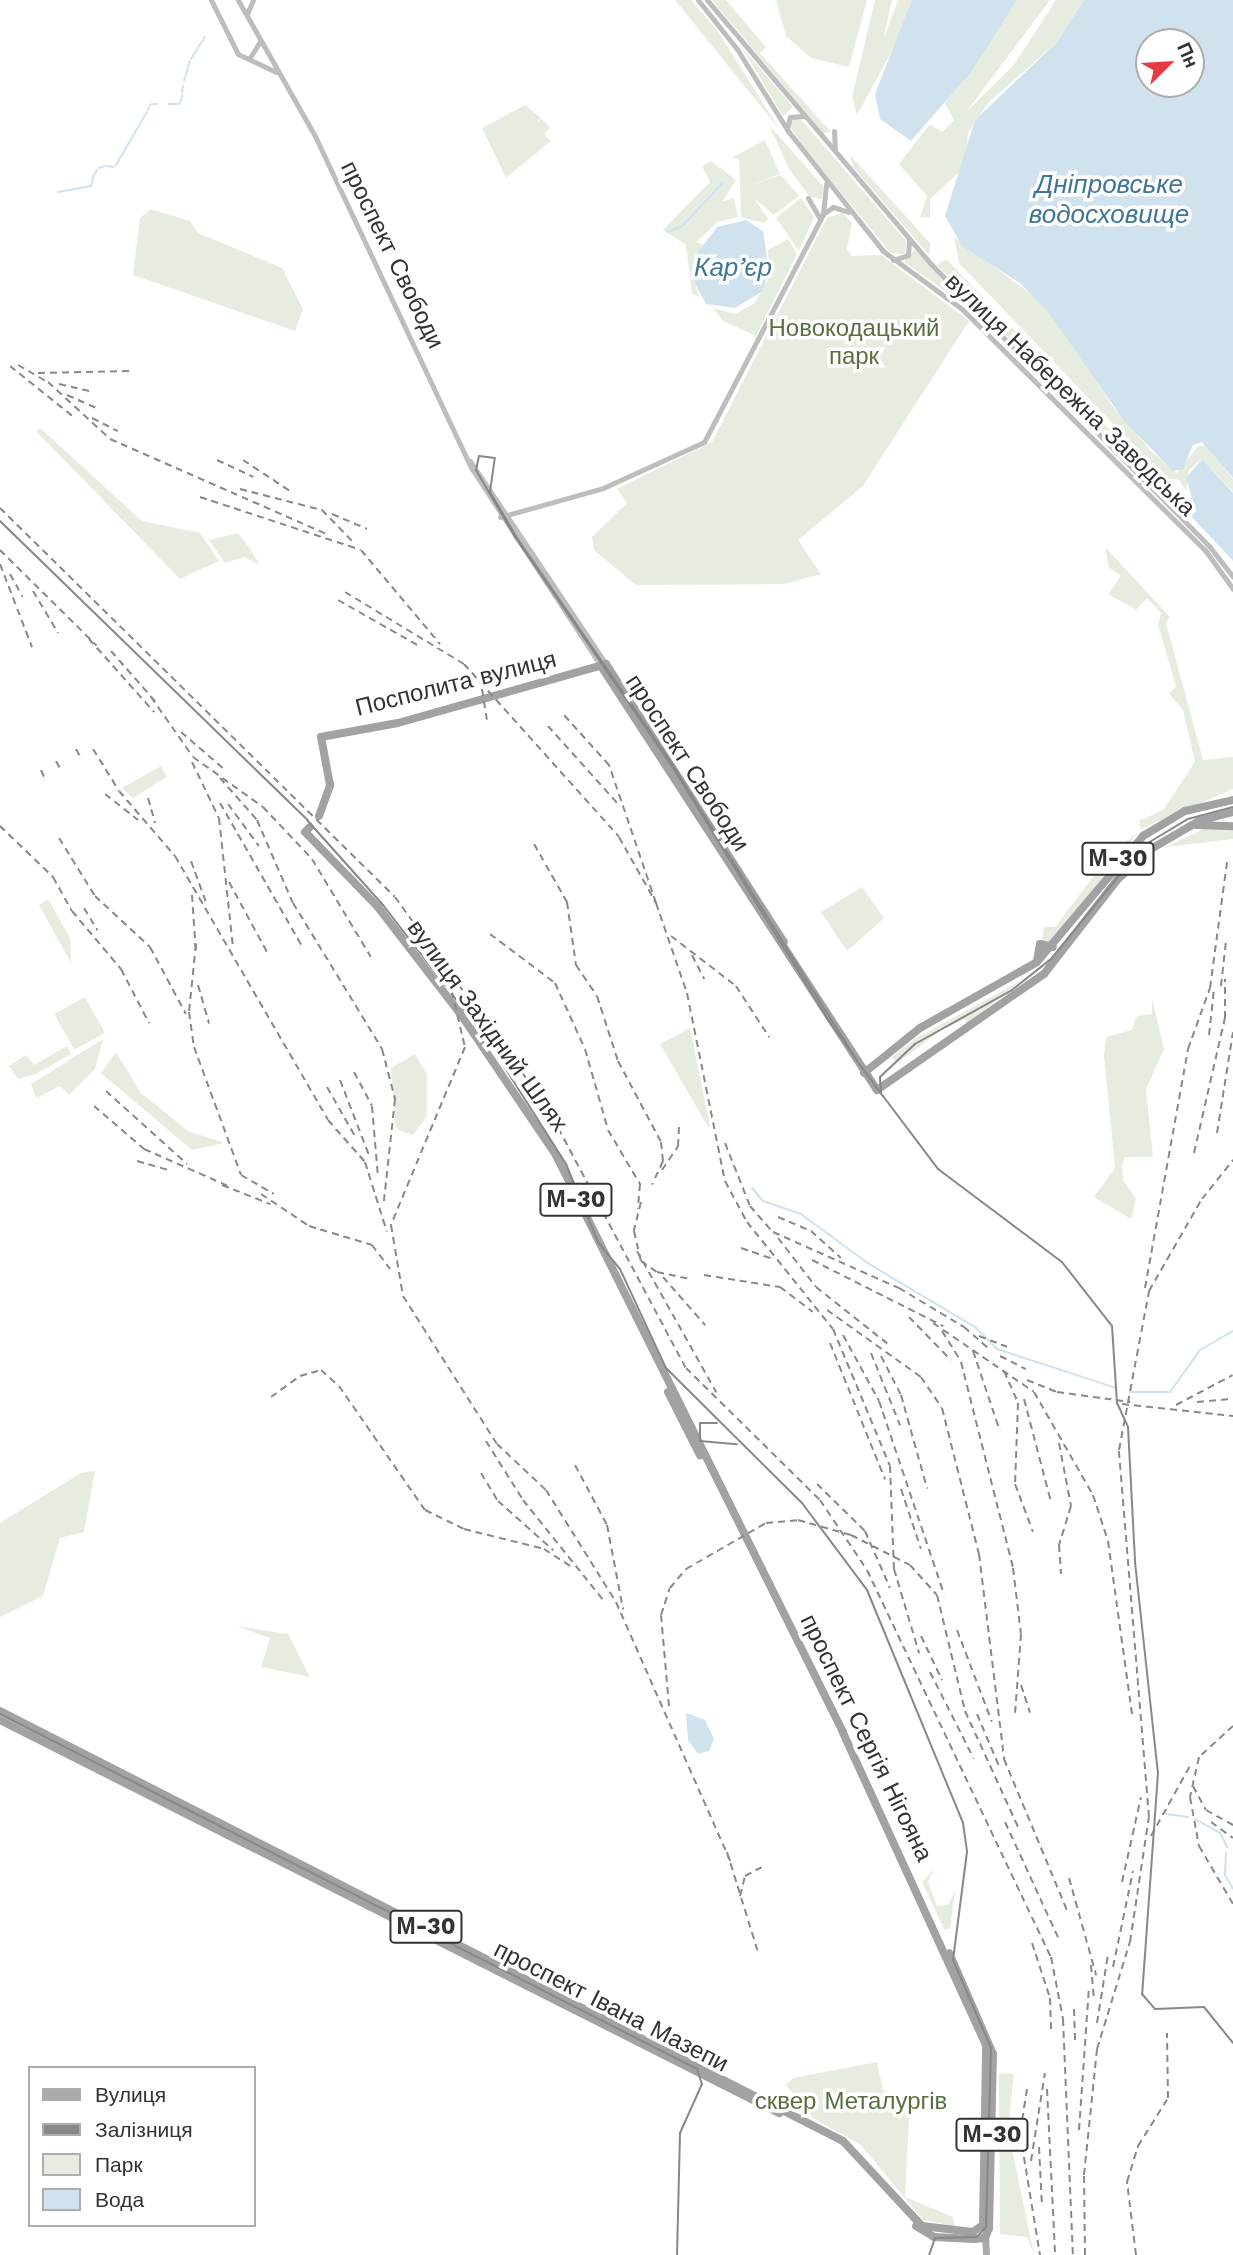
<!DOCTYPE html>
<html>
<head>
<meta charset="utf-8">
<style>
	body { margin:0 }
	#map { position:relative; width:1233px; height:2255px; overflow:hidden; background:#fff; font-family:"Work Sans",sans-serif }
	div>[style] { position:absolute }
	.green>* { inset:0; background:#e6ecdf; transform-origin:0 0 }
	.water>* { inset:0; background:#cfe2ee }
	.stream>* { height:2px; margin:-1px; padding:0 1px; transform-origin:1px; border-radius:1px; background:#cfe2ee }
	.secondary>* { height:5px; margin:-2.5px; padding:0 2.5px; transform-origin:2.5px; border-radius:2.5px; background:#bdbdbd }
	.primary>* { height:7px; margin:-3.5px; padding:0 3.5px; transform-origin:3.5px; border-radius:3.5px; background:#ababab }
	.trunk>* { height:8px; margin:-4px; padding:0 4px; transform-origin:4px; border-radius:4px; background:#a2a2a2 }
	.tram>* { height:2px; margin:-1px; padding:0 1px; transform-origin:1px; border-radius:1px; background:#888 }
	.rail>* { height:2px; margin-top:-1px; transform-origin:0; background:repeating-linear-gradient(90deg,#888 0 7px,transparent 0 12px) }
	span { translate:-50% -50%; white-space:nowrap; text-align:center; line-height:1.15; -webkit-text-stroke:7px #fff; paint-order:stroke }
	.shield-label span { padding:2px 5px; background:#fff; border:2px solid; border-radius:5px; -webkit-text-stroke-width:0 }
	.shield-label { font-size:23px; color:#333; font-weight:700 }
	.street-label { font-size:24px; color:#333 }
	.park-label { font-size:24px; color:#56703f }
	.water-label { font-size:26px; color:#3f7597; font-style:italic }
	.legend { position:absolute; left:28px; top:2066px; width:228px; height:161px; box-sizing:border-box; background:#fff; border:2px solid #adadad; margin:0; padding:9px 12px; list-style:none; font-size:21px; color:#333 }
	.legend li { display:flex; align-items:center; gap:14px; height:35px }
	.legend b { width:35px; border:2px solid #adadad }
	.north { position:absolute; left:1135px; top:28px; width:70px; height:70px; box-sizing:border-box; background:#fff; border:2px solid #adadad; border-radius:50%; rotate:66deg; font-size:19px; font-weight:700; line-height:28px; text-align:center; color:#333 }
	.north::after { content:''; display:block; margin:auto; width:24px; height:32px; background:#e63946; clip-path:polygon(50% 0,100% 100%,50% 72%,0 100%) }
</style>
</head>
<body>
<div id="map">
	<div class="green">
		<div style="clip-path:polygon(675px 0,691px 0,719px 33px,780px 130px)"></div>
		<div style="clip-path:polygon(712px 0,726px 0,766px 47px,760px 53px,831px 132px,823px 133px)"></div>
		<div style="clip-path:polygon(776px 0,867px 0,849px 67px,811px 58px,786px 36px)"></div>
		<div style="clip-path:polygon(875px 0,892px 0,883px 40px,898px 0,912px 0,898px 40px,857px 115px,852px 97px)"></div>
		<div style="clip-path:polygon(1017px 0,1050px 0,967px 111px,1013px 66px,1056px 0,1084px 0,1056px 43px,988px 103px,968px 133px,965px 167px,930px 199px,930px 218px,920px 217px,927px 196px,899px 164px,930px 124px,942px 132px,954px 120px,945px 103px)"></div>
		<div style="clip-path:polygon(741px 46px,793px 107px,783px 116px,769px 93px)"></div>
		<div style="clip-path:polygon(525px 105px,541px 118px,535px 124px,542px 119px,550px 128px,544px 134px,551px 141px,506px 178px,482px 128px)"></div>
		<div style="clip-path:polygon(799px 117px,906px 241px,905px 254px,891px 253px,805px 149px,790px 127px,791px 118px)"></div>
		<div style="clip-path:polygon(769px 125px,823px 186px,822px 199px,810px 197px,789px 169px)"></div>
		<div style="clip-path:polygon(765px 140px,780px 174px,745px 187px,781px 175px,799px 196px,774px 215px,754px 198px,768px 219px,764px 223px,741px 217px,739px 160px,733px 157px)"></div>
		<div style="clip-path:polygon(850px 155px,931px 244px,929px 255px,853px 167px)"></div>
		<div style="clip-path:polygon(711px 161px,736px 180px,722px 202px,734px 198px,738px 217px,718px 222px,696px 242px,704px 245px,695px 283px,699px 297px,692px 293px,686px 245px,663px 230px,710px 182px,702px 166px)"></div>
		<div style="clip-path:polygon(801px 198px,814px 217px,799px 251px,776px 218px)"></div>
		<div style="clip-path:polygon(151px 209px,190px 221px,198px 233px,282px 268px,303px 309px,295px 331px,133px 275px,140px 218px)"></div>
		<div style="clip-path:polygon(842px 213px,852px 223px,847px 249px,852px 256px,881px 255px,969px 321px,863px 486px,798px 540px,821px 574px,784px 584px,636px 585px,594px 550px,592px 537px,627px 503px,617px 489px,712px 442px,827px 218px)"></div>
		<div style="clip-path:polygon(954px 237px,1031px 294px,1037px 289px,1114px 408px,1152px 452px,1177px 473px,1198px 446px,1206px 446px,1233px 479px,1233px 492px,1202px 459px,1189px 470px,1186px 491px,1179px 480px,1165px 478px,959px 263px)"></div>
		<div style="clip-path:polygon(788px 239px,797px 254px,756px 336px,723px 321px,713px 308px,735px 314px,755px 303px,770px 276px,768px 250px)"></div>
		<div style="clip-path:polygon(915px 249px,963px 301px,962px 303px,904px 262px)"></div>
		<div style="clip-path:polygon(946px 259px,1161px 483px,1157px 488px,937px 265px)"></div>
		<div style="clip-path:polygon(40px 428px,142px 521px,200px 533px,219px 561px,180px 579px,36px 431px)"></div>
		<div style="clip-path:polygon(238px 533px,251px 550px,260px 565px,244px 557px,225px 563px,209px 540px)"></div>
		<div style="clip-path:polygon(1105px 547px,1170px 617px,1166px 623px,1203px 760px,1233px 757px,1233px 789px,1141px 829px,1139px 821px,1163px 810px,1195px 762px,1183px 710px,1169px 694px,1176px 686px,1158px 625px,1161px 613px,1147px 598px,1136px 610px,1108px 594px,1121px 576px,1109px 568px)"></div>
		<div style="clip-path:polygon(161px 766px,167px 777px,133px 798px,122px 788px)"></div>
		<div style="clip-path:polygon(1205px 828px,1233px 830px,1233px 839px,1166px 847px)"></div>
		<div style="clip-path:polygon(1138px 832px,1049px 946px,1042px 941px,1044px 927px,1055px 927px,1109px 856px)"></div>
		<div style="clip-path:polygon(862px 887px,884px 918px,847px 951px,821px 912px)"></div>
		<div style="clip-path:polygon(48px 899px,70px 938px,71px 963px,39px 905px)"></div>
		<div style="clip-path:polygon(1022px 980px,967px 1024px,964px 1019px,941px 1030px,887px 1071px,896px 1062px,892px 1057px,916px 1038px)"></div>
		<div style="left:85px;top:997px;width:41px;height:35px;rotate:61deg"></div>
		<div style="clip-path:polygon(1152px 998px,1164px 1049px,1146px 1089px,1153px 1157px,1125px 1157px,1122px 1165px,1123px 1180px,1136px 1199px,1131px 1219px,1094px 1197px,1115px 1168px,1104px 1056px,1106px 1037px,1132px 1030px,1137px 1016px,1152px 1014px)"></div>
		<div style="clip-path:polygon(690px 1028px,710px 1126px,708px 1127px,660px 1044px)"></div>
		<div style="clip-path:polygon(103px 1039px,95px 1069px,69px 1095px,60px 1086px,36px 1098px,31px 1084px)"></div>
		<div style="clip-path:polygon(67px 1046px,71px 1054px,36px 1074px,18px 1079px,9px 1066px,26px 1055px,34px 1065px)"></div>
		<div style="clip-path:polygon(116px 1052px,141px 1093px,188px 1131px,224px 1143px,192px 1150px,101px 1073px)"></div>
		<div style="clip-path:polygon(415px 1054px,427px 1074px,427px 1116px,413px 1135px,396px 1129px,391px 1068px)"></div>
		<div style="clip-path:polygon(95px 1471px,84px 1532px,60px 1538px,43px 1596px,0 1617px,0 1523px,81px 1473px)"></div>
		<div style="clip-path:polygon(237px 1626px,288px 1634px,310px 1677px,261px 1667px,270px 1638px)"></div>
		<div style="clip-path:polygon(934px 1869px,928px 1882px,937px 1906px,948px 1905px,955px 1891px,950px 1929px,944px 1929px,922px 1882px)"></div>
		<div style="clip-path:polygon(877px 2062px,883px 2090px,910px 2102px,905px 2197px,953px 2217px,954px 2226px,923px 2220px,861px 2145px,813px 2118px,786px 2085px,793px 2078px)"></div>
		<div style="clip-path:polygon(999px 2073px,1014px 2074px,1008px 2130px,1034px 2255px,1027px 2237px,1000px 2234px)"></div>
	</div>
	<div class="water">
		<div style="clip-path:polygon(912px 0,1017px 0,971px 72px,911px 141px,880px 119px,875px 94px)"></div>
		<div style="clip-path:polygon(evenodd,1084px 0,1233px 0,1233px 478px,1202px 442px,1193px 445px,1183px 469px,1173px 471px,1125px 422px,1049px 313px,1020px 283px,962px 246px,945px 216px,975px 120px,1056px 43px,1084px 0,1149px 42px,1191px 42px,1191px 84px,1149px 84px,1149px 42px)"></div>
		<div style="clip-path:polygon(746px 220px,763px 231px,769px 270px,763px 291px,735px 308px,706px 304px,695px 284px,699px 251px,717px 227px)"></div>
		<div style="clip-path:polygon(1202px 459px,1233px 493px,1233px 561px,1191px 516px,1196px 511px,1186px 478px)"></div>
		<div style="clip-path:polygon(686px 1713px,705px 1720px,714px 1739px,709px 1751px,698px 1754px,688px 1740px)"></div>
	</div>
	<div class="stream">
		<div style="left:191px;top:59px;width:26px;rotate:-58deg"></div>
		<div style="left:188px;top:66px;width:5px;rotate:-68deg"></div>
		<div style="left:186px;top:75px;width:7px;rotate:-74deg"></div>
		<div style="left:184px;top:81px;width:4px;rotate:-76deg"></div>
		<div style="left:182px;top:92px;width:6px;rotate:-81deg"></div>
		<div style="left:155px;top:104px;width:2px"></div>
		<div style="left:169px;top:104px;width:8px"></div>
		<div style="left:179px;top:104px;width:9px;rotate:-69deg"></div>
		<div style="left:150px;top:105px;width:3px;rotate:-18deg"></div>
		<div style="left:148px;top:110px;width:3px;rotate:-72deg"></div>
		<div style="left:116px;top:165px;width:61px;rotate:-59.7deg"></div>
		<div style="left:107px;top:166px;width:7px;rotate:8deg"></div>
		<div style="left:99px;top:168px;width:6px;rotate:-18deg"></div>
		<div style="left:93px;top:177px;width:8px;rotate:-60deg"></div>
		<div style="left:58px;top:192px;width:34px;rotate:-10deg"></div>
		<div style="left:91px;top:186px;width:8px;rotate:-76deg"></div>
		<div style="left:667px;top:232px;width:16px;rotate:-22deg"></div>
		<div style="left:682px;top:226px;width:59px;rotate:-46.4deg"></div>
		<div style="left:752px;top:1188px;width:17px;rotate:50deg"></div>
		<div style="left:763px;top:1201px;width:40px;rotate:18.9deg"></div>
		<div style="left:801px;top:1214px;width:84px;rotate:36.3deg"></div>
		<div style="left:869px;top:1264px;width:123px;rotate:30.7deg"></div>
		<div style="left:975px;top:1327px;width:31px;rotate:45deg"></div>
		<div style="left:997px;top:1349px;width:125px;rotate:18.1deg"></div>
		<div style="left:1130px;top:1392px;width:40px"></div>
		<div style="left:1170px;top:1392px;width:52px;rotate:-54.5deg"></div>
		<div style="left:1200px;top:1350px;width:38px;rotate:-30deg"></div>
		<div style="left:1166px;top:1814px;width:22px;rotate:8deg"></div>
		<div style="left:1195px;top:1819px;width:29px;rotate:29deg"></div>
		<div style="left:1220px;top:1833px;width:16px;rotate:63deg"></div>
		<div style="left:1226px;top:1853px;width:22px;rotate:93deg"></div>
		<div style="left:1225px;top:1875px;width:16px;rotate:60deg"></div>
	</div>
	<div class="secondary">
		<div style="left:211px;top:0;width:60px;rotate:63.4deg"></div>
		<div style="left:238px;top:54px;width:42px;rotate:25.3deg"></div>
		<div style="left:238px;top:0;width:156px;rotate:60.5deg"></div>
		<div style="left:315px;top:136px;width:368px;rotate:64.8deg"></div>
		<div style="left:472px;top:469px;width:235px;rotate:56.8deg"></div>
		<div style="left:698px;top:0;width:63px;rotate:51.5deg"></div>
		<div style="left:737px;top:49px;width:97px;rotate:58.1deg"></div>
		<div style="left:788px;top:131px;width:153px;rotate:51.6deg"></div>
		<div style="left:883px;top:251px;width:98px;rotate:36.3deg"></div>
		<div style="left:962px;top:309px;width:342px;rotate:44.8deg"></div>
		<div style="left:1205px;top:550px;width:48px;rotate:54.3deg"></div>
		<div style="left:707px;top:0;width:346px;rotate:49.7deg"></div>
		<div style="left:931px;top:264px;width:396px;rotate:45.4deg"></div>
		<div style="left:1209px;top:546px;width:39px;rotate:52deg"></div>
		<div style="left:247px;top:14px;width:15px;rotate:-67deg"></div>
		<div style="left:249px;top:59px;width:19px;rotate:-58deg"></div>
		<div style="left:787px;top:128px;width:11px;rotate:-75deg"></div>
		<div style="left:790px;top:117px;width:13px;rotate:-4deg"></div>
		<div style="left:834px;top:131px;width:17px;rotate:87deg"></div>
		<div style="left:808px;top:198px;width:24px;rotate:60deg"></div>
		<div style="left:823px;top:214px;width:12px;rotate:-35deg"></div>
		<div style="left:833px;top:207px;width:16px;rotate:18deg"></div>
		<div style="left:893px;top:260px;width:16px;rotate:-18deg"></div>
		<div style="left:908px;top:255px;width:15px;rotate:-86deg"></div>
		<div style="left:470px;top:461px;width:244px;rotate:56.2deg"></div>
		<div style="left:500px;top:517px;width:107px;rotate:-15.7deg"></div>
		<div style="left:603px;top:488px;width:111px;rotate:-24.5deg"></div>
		<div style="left:704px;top:442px;width:257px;rotate:-62.4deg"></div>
		<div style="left:823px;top:214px;width:31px;rotate:-84deg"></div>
	</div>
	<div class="primary">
		<div style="left:985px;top:2235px;width:20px;rotate:87deg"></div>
	</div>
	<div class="trunk">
		<div style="left:601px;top:666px;width:506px;rotate:56.94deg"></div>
		<div style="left:877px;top:1090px;width:203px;rotate:-34.8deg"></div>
		<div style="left:1044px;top:974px;width:120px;rotate:-52.1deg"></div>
		<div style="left:1118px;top:879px;width:45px;rotate:-42.3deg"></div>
		<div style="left:1151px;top:849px;width:56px;rotate:-30.3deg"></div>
		<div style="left:1199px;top:821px;width:35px;rotate:-15deg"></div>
		<div style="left:319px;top:816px;width:33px;rotate:-70deg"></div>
		<div style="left:330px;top:785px;width:49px;rotate:-100.6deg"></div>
		<div style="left:321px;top:737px;width:78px;rotate:-10.3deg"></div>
		<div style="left:398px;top:723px;width:216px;rotate:-15.8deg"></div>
		<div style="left:606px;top:664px;width:330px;rotate:57.4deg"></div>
		<div style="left:1196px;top:825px;width:37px;rotate:2deg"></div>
		<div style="left:1037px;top:961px;width:17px;rotate:-80deg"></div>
		<div style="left:1040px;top:944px;width:13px;rotate:13deg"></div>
		<div style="left:864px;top:1073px;width:72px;rotate:-38.8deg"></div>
		<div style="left:920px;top:1028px;width:134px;rotate:-29.4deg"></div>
		<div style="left:1037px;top:962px;width:165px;rotate:-49.9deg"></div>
		<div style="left:1143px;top:836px;width:49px;rotate:-30.8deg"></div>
		<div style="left:1185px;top:811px;width:49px;rotate:-12.9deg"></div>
		<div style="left:668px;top:1392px;width:71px;rotate:63.1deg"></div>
		<div style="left:0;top:1711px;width:946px;rotate:27.03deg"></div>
		<div style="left:843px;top:2141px;width:116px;rotate:47.1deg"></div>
		<div style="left:922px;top:2226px;width:51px;rotate:6.7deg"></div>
		<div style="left:973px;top:2232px;width:12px;rotate:-35deg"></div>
		<div style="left:983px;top:2225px;width:180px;rotate:-89deg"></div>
		<div style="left:986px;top:2045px;width:344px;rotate:-114.6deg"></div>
		<div style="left:843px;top:1732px;width:644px;rotate:-116.45deg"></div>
		<div style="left:556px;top:1155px;width:173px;rotate:-124.1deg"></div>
		<div style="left:459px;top:1012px;width:134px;rotate:-127.7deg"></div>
		<div style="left:377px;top:906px;width:103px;rotate:-134.2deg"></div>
		<div style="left:305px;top:832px;width:7px;rotate:-45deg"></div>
		<div style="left:0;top:1720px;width:873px;rotate:26.77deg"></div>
		<div style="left:916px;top:2226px;width:21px;rotate:31deg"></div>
		<div style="left:934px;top:2237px;width:40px;rotate:2.9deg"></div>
		<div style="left:974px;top:2239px;width:11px;rotate:-5deg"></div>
		<div style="left:985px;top:2238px;width:11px;rotate:-68deg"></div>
		<div style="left:989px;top:2228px;width:174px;rotate:-88.7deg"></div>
		<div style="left:993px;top:2054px;width:110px;rotate:-113.5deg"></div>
	</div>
	<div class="tram">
		<div style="left:0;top:521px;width:429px;rotate:44.2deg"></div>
		<div style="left:307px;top:820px;width:114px;rotate:48.2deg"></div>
		<div style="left:383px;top:905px;width:172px;rotate:52.3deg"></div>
		<div style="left:488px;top:1041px;width:146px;rotate:57.6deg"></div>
		<div style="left:566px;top:1164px;width:84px;rotate:67.7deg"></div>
		<div style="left:598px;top:1242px;width:35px;rotate:51deg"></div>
		<div style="left:620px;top:1269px;width:109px;rotate:65.1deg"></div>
		<div style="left:666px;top:1368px;width:192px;rotate:44.8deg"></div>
		<div style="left:802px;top:1503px;width:109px;rotate:53.2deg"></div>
		<div style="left:867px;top:1590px;width:252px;rotate:67.6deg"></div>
		<div style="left:963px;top:1823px;width:29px;rotate:82deg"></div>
		<div style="left:967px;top:1852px;width:109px;rotate:97.4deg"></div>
		<div style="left:953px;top:1960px;width:96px;rotate:66.6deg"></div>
		<div style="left:991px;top:2048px;width:179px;rotate:91.6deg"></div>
		<div style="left:986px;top:2227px;width:13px;rotate:132deg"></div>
		<div style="left:977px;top:2237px;width:42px;rotate:178.6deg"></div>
		<div style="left:935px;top:2238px;width:18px;rotate:109deg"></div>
		<div style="left:857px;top:1061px;width:349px;rotate:-121.9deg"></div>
		<div style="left:673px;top:765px;width:275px;rotate:-124.5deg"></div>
		<div style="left:517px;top:538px;width:53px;rotate:-120.4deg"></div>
		<div style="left:490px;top:492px;width:34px;rotate:-82deg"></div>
		<div style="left:495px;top:458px;width:16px;rotate:-173deg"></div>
		<div style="left:479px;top:456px;width:14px;rotate:102deg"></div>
		<div style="left:476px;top:470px;width:78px;rotate:59.8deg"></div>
		<div style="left:515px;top:537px;width:278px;rotate:55.6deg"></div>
		<div style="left:672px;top:766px;width:303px;rotate:58.4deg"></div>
		<div style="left:831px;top:1024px;width:14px;rotate:54deg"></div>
		<div style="left:839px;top:1035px;width:32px;rotate:55deg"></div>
		<div style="left:857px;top:1061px;width:15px;rotate:53deg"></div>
		<div style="left:866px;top:1073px;width:29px;rotate:54deg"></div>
		<div style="left:883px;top:1096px;width:91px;rotate:53deg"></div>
		<div style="left:938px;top:1169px;width:155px;rotate:36.9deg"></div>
		<div style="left:1062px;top:1262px;width:81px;rotate:52deg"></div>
		<div style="left:1112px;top:1326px;width:77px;rotate:86.3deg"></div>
		<div style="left:1117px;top:1403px;width:26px;rotate:65deg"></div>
		<div style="left:1128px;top:1427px;width:135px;rotate:87deg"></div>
		<div style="left:1135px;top:1562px;width:212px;rotate:83.8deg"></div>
		<div style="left:1158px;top:1773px;width:222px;rotate:94.1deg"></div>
		<div style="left:1142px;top:1994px;width:20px;rotate:49deg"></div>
		<div style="left:1155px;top:2009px;width:49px;rotate:-2.3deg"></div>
		<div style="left:1204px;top:2007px;width:46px;rotate:51.1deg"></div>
		<div style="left:881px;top:1093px;width:16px;rotate:-94deg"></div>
		<div style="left:880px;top:1077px;width:48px;rotate:-43.3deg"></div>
		<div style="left:915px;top:1044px;width:111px;rotate:-29.1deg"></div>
		<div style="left:1012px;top:990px;width:50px;rotate:-38.5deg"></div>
		<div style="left:1051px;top:959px;width:146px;rotate:-50.8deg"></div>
		<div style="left:1143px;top:846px;width:52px;rotate:-31deg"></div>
		<div style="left:1188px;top:819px;width:47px;rotate:-14.9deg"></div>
		<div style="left:717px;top:1423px;width:17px;rotate:180deg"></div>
		<div style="left:700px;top:1423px;width:18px;rotate:90deg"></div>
		<div style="left:700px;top:1441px;width:37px;rotate:5deg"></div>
		<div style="left:0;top:1714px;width:782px;rotate:26.99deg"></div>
		<div style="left:697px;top:2069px;width:16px;rotate:72deg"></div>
		<div style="left:702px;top:2084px;width:54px;rotate:114.2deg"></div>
		<div style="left:680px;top:2133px;width:122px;rotate:91.4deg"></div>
	</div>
	<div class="rail">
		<div style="left:18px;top:365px;width:34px;rotate:30deg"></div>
		<div style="left:48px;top:382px;width:84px;rotate:42.6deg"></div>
		<div style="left:110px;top:439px;width:236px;rotate:23.7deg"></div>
		<div style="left:10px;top:366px;width:83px;rotate:38.7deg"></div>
		<div style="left:38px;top:373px;width:92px;rotate:-1.2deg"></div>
		<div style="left:59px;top:384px;width:32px;rotate:13deg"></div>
		<div style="left:67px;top:395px;width:32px;rotate:24deg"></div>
		<div style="left:92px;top:418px;width:29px;rotate:27deg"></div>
		<div style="left:217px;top:460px;width:40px;rotate:25deg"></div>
		<div style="left:243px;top:460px;width:56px;rotate:33.4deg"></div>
		<div style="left:240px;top:489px;width:85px;rotate:14.4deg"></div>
		<div style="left:322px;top:510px;width:43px;rotate:45.9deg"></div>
		<div style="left:200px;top:497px;width:169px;rotate:18.2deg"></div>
		<div style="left:361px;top:550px;width:123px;rotate:50deg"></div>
		<div style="left:0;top:508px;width:554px;rotate:44.56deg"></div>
		<div style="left:395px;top:897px;width:259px;rotate:54.1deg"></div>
		<div style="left:547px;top:1107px;width:296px;rotate:62deg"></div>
		<div style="left:686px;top:1368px;width:188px;rotate:44.6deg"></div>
		<div style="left:820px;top:1500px;width:84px;rotate:56.1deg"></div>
		<div style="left:867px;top:1570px;width:429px;rotate:64.6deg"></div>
		<div style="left:1051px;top:1957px;width:63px;rotate:79deg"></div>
		<div style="left:1063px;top:2019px;width:236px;rotate:87.6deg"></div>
		<div style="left:332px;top:514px;width:38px;rotate:23deg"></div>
		<div style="left:0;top:550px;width:136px;rotate:44.7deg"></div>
		<div style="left:0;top:564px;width:89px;rotate:68.9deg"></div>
		<div style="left:10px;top:574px;width:26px;rotate:61deg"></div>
		<div style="left:33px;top:591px;width:49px;rotate:59.2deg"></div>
		<div style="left:345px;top:592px;width:139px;rotate:31.2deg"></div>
		<div style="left:464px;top:664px;width:232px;rotate:48.1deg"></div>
		<div style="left:619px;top:837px;width:76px;rotate:60.7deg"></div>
		<div style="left:656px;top:903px;width:146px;rotate:-108.8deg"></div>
		<div style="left:609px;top:765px;width:67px;rotate:-132deg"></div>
		<div style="left:338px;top:600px;width:93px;rotate:29.6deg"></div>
		<div style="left:89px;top:639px;width:98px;rotate:48.3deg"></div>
		<div style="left:111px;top:651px;width:67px;rotate:48.7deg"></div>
		<div style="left:482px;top:689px;width:31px;rotate:81deg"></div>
		<div style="left:151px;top:697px;width:73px;rotate:55deg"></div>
		<div style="left:193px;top:757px;width:86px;rotate:35.5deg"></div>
		<div style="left:263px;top:807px;width:71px;rotate:46.7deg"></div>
		<div style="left:312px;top:859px;width:114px;rotate:59deg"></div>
		<div style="left:548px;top:726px;width:105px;rotate:48.1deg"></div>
		<div style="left:181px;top:732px;width:57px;rotate:40.7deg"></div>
		<div style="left:76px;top:749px;width:10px;rotate:61deg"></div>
		<div style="left:93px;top:749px;width:49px;rotate:58.2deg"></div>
		<div style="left:119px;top:791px;width:86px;rotate:49.3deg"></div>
		<div style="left:175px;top:856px;width:305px;rotate:59.9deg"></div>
		<div style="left:328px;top:1120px;width:56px;rotate:48.6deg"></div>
		<div style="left:365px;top:1162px;width:73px;rotate:72.6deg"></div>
		<div style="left:56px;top:761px;width:10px;rotate:61deg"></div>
		<div style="left:192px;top:762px;width:62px;rotate:64.3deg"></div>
		<div style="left:219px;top:818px;width:129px;rotate:83.8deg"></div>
		<div style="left:41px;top:770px;width:10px;rotate:66deg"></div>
		<div style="left:220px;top:778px;width:56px;rotate:48.6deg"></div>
		<div style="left:257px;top:820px;width:90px;rotate:66.6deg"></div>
		<div style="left:293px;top:903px;width:171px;rotate:58.6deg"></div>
		<div style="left:382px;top:1049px;width:52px;rotate:75.4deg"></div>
		<div style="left:395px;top:1099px;width:103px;rotate:96.2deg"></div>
		<div style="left:105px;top:794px;width:42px;rotate:38.2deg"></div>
		<div style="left:148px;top:798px;width:26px;rotate:74deg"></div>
		<div style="left:220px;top:803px;width:165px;rotate:60.2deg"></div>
		<div style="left:228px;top:804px;width:52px;rotate:53.6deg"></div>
		<div style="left:0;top:826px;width:74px;rotate:43.9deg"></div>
		<div style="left:53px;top:877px;width:39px;rotate:61deg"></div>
		<div style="left:72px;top:911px;width:76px;rotate:49.8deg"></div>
		<div style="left:121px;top:969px;width:61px;rotate:62.6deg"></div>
		<div style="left:59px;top:838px;width:68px;rotate:58.2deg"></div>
		<div style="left:95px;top:896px;width:75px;rotate:42.8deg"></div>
		<div style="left:150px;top:947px;width:76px;rotate:61.8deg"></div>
		<div style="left:534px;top:844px;width:67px;rotate:60.4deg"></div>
		<div style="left:567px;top:902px;width:64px;rotate:81.9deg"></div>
		<div style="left:576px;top:965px;width:37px;rotate:56deg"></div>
		<div style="left:597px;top:996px;width:68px;rotate:72.1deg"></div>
		<div style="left:618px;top:1061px;width:92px;rotate:62deg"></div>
		<div style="left:661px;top:1142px;width:19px;rotate:84deg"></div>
		<div style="left:663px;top:1161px;width:26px;rotate:115deg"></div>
		<div style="left:191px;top:861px;width:47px;rotate:70deg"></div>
		<div style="left:229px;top:882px;width:80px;rotate:61.5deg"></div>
		<div style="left:192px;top:895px;width:59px;rotate:86.1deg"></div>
		<div style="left:656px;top:903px;width:95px;rotate:71deg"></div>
		<div style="left:687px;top:993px;width:192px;rotate:78.6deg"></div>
		<div style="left:725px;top:1181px;width:47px;rotate:61.8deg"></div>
		<div style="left:747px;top:1222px;width:137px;rotate:51.2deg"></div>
		<div style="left:833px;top:1329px;width:148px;rotate:67.4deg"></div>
		<div style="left:890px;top:1466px;width:103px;rotate:87.8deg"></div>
		<div style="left:894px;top:1569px;width:88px;rotate:73.4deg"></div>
		<div style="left:84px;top:908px;width:26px;rotate:59deg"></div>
		<div style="left:490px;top:934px;width:81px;rotate:37deg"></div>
		<div style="left:555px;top:983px;width:72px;rotate:65.6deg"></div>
		<div style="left:585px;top:1049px;width:84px;rotate:74.1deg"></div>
		<div style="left:608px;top:1130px;width:63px;rotate:59.3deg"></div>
		<div style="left:640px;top:1184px;width:25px;rotate:95deg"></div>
		<div style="left:671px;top:936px;width:82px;rotate:37.6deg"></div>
		<div style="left:736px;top:986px;width:61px;rotate:57.1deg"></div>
		<div style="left:196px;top:944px;width:68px;rotate:95.9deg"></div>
		<div style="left:189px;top:1012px;width:35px;rotate:82deg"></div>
		<div style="left:194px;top:1047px;width:136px;rotate:69.8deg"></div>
		<div style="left:241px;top:1175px;width:38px;rotate:30deg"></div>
		<div style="left:692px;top:955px;width:27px;rotate:63deg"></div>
		<div style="left:449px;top:980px;width:69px;rotate:76.6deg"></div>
		<div style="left:465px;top:1047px;width:193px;rotate:112.6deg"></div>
		<div style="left:391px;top:1225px;width:72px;rotate:80.4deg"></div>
		<div style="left:403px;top:1296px;width:175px;rotate:57.6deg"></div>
		<div style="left:497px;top:1444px;width:67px;rotate:43.2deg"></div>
		<div style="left:546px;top:1490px;width:132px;rotate:58deg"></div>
		<div style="left:616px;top:1602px;width:283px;rotate:66.2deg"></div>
		<div style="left:198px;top:985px;width:40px;rotate:74deg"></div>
		<div style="left:1221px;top:986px;width:45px;rotate:-83.7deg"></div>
		<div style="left:1209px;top:1035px;width:46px;rotate:-83.8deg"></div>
		<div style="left:354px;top:1072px;width:38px;rotate:62deg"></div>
		<div style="left:372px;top:1106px;width:72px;rotate:85.2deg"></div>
		<div style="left:340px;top:1080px;width:80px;rotate:68.9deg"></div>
		<div style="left:327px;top:1087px;width:59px;rotate:60.4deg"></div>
		<div style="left:106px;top:1091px;width:109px;rotate:42deg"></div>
		<div style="left:94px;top:1106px;width:66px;rotate:40.7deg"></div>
		<div style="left:144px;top:1149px;width:94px;rotate:23.8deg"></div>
		<div style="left:1217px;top:1133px;width:102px;rotate:-81deg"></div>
		<div style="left:725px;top:1143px;width:68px;rotate:68.4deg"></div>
		<div style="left:750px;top:1206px;width:35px;rotate:49deg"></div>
		<div style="left:773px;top:1232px;width:138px;rotate:24deg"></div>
		<div style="left:899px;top:1288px;width:76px;rotate:31deg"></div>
		<div style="left:964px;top:1327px;width:33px;rotate:41deg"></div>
		<div style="left:1194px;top:1153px;width:139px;rotate:-77.1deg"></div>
		<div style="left:1225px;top:1018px;width:39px;rotate:-90deg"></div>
		<div style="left:137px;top:1161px;width:35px;rotate:16deg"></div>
		<div style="left:662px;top:1170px;width:29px;rotate:-56deg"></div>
		<div style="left:678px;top:1146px;width:19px;rotate:-87deg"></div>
		<div style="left:222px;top:1185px;width:52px;rotate:21.6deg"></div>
		<div style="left:261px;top:1194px;width:58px;rotate:33.7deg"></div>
		<div style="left:309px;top:1226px;width:66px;rotate:16.8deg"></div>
		<div style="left:372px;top:1245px;width:30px;rotate:53deg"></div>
		<div style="left:641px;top:1202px;width:30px;rotate:104deg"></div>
		<div style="left:634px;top:1231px;width:31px;rotate:77deg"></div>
		<div style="left:641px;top:1261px;width:19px;rotate:35deg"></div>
		<div style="left:657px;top:1272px;width:35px;rotate:12deg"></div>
		<div style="left:778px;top:1217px;width:36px;rotate:23deg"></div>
		<div style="left:811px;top:1231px;width:40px;rotate:42deg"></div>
		<div style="left:778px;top:1238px;width:62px;rotate:52.2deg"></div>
		<div style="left:816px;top:1287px;width:92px;rotate:38.4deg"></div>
		<div style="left:741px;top:1248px;width:34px;rotate:19deg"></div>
		<div style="left:637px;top:1251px;width:162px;rotate:60.7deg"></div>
		<div style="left:812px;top:1260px;width:147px;rotate:26.7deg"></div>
		<div style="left:704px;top:1275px;width:77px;rotate:9deg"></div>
		<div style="left:780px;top:1287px;width:41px;rotate:37.1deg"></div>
		<div style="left:663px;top:1277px;width:64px;rotate:48.8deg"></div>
		<div style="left:1145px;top:1288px;width:243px;rotate:-79.8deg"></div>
		<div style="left:1188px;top:1049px;width:65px;rotate:-70.2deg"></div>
		<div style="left:1210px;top:988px;width:127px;rotate:-82.3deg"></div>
		<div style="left:827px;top:1310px;width:115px;rotate:35.5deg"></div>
		<div style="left:921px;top:1377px;width:37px;rotate:56deg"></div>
		<div style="left:942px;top:1408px;width:151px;rotate:75.8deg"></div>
		<div style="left:979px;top:1554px;width:207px;rotate:83deg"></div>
		<div style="left:1004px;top:1759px;width:164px;rotate:67.4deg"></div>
		<div style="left:909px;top:1317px;width:60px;rotate:45.7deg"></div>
		<div style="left:933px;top:1323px;width:122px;rotate:34.3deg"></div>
		<div style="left:1034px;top:1392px;width:119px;rotate:60.2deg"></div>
		<div style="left:1093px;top:1495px;width:48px;rotate:71.9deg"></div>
		<div style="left:1108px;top:1541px;width:175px;rotate:82.1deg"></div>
		<div style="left:942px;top:1331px;width:36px;rotate:58deg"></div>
		<div style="left:961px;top:1362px;width:212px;rotate:75.8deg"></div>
		<div style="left:1013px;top:1568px;width:66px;rotate:83.1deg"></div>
		<div style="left:1021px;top:1634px;width:79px;rotate:94.3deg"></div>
		<div style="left:843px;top:1335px;width:75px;rotate:61.4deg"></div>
		<div style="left:879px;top:1401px;width:204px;rotate:71.4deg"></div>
		<div style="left:979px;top:1336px;width:30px;rotate:21deg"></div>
		<div style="left:830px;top:1343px;width:147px;rotate:68deg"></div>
		<div style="left:973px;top:1351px;width:84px;rotate:71.4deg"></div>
		<div style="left:871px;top:1353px;width:78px;rotate:68.1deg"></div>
		<div style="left:881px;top:1356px;width:44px;rotate:62.9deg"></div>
		<div style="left:901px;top:1395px;width:97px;rotate:74.4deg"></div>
		<div style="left:1000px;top:1356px;width:29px;rotate:27deg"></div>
		<div style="left:1004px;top:1371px;width:35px;rotate:66deg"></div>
		<div style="left:1018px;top:1403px;width:81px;rotate:92.1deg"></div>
		<div style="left:1015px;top:1484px;width:51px;rotate:69.4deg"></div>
		<div style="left:1027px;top:1380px;width:32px;rotate:22deg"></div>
		<div style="left:1057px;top:1392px;width:74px;rotate:7.8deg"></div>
		<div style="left:271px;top:1397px;width:36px;rotate:-36deg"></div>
		<div style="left:300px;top:1376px;width:22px;rotate:-16deg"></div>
		<div style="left:321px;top:1370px;width:24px;rotate:42deg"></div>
		<div style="left:339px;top:1386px;width:151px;rotate:55.3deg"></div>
		<div style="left:425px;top:1510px;width:43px;rotate:26deg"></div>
		<div style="left:464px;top:1529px;width:82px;rotate:14deg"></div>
		<div style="left:544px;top:1549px;width:31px;rotate:33deg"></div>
		<div style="left:1024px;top:1399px;width:106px;rotate:75.3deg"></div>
		<div style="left:1197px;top:1402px;width:36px;rotate:-5deg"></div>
		<div style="left:1122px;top:1404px;width:112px;rotate:6.2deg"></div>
		<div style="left:1176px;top:1405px;width:64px;rotate:-27.8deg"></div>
		<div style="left:486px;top:1441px;width:70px;rotate:57.9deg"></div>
		<div style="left:523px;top:1500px;width:129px;rotate:51.3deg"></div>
		<div style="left:1059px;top:1443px;width:64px;rotate:79.2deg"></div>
		<div style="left:1071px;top:1506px;width:41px;rotate:107.1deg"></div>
		<div style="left:1059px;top:1545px;width:29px;rotate:86deg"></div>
		<div style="left:575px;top:1465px;width:68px;rotate:61.9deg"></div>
		<div style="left:607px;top:1525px;width:86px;rotate:79.2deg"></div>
		<div style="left:481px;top:1473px;width:33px;rotate:59deg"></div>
		<div style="left:498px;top:1501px;width:74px;rotate:41.7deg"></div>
		<div style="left:817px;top:1484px;width:67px;rotate:44.4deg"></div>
		<div style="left:865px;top:1531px;width:62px;rotate:66.3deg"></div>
		<div style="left:901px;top:1489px;width:63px;rotate:71.6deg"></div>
		<div style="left:957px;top:1630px;width:98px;rotate:69.2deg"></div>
		<div style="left:921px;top:1636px;width:49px;rotate:64.5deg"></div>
		<div style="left:930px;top:1672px;width:97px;rotate:63.2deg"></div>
		<div style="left:1021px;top:1685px;width:29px;rotate:72deg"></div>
		<div style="left:669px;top:1706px;width:91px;rotate:-95deg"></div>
		<div style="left:661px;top:1615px;width:28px;rotate:-72deg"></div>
		<div style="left:670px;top:1588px;width:25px;rotate:-50deg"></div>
		<div style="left:686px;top:1569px;width:92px;rotate:-29.9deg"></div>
		<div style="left:766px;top:1523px;width:32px;rotate:-5deg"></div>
		<div style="left:798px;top:1520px;width:55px;rotate:15.8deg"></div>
		<div style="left:851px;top:1535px;width:66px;rotate:27deg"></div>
		<div style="left:910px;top:1565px;width:40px;rotate:48deg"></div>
		<div style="left:937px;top:1595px;width:119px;rotate:76.4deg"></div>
		<div style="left:965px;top:1711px;width:132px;rotate:65.4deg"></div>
		<div style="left:977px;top:1714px;width:56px;rotate:67.1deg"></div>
		<div style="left:1233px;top:1726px;width:46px;rotate:137.6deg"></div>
		<div style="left:1199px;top:1757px;width:41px;rotate:102.7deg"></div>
		<div style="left:1190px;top:1797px;width:50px;rotate:79.6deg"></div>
		<div style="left:1199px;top:1846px;width:67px;rotate:59.6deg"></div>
		<div style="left:1193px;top:1786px;width:27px;rotate:62deg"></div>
		<div style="left:1206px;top:1810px;width:31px;rotate:29deg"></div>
		<div style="left:1005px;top:1822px;width:127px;rotate:65.3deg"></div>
		<div style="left:1211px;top:1822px;width:27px;rotate:36deg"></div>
		<div style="left:1151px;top:1836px;width:80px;rotate:-60.9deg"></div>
		<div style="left:727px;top:1852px;width:105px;rotate:72.8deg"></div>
		<div style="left:1069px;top:1878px;width:101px;rotate:74.4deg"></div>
		<div style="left:1122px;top:1882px;width:87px;rotate:-77.4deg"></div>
		<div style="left:740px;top:1896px;width:21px;rotate:-76deg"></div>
		<div style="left:745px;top:1876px;width:19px;rotate:-28deg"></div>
		<div style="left:1032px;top:1943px;width:58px;rotate:71.9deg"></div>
		<div style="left:1050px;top:1998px;width:36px;rotate:88deg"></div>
		<div style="left:1091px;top:1965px;width:32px;rotate:85deg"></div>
		<div style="left:1113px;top:1967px;width:98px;rotate:-78.2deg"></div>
		<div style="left:1074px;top:2009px;width:34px;rotate:88deg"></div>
		<div style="left:1097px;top:2023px;width:70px;rotate:-80.9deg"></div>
		<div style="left:1027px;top:2089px;width:45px;rotate:99deg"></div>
		<div style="left:1020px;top:2133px;width:124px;rotate:80.7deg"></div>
		<div style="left:1047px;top:2089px;width:166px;rotate:87.2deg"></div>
		<div style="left:1079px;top:2130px;width:143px;rotate:-86deg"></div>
		<div style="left:1039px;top:2147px;width:59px;rotate:87.1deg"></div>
		<div style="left:1031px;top:2161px;width:89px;rotate:-81deg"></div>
		<div style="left:1085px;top:2255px;width:80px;rotate:-90.7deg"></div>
		<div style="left:1084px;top:2175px;width:127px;rotate:-84.1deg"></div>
		<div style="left:1097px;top:2049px;width:112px;rotate:-72.9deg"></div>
		<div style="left:1130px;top:1942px;width:126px;rotate:-81.4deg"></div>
		<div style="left:1149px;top:1817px;width:368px;rotate:-94.7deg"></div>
		<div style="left:1119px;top:1450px;width:162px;rotate:-79.3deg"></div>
		<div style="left:1149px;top:1291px;width:106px;rotate:-60.1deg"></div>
		<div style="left:1202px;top:1199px;width:50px;rotate:-51.5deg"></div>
		<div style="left:1136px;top:2255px;width:74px;rotate:-97deg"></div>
		<div style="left:1127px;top:2182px;width:38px;rotate:-73deg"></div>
		<div style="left:1138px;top:2146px;width:57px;rotate:-58deg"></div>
		<div style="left:1168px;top:2098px;width:65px;rotate:-90.9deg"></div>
	</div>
	<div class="shield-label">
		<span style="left:1118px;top:859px">М-30</span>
		<span style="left:576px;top:1200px">М-30</span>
		<span style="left:426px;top:1927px">М-30</span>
		<span style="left:992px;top:2135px">М-30</span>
	</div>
	<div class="street-label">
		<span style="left:392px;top:255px;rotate:64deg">проспект Свободи</span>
		<span style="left:1070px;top:395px;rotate:44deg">вулиця Набережна Заводська</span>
		<span style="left:456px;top:684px;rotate:-14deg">Посполита вулиця</span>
		<span style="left:687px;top:763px;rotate:57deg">проспект Свободи</span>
		<span style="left:487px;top:1026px;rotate:54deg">вулиця Західний Шлях</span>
		<span style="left:866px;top:1738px;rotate:64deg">проспект Сергія Нігояна</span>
		<span style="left:611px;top:2007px;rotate:27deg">проспект Івана Мазепи</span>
	</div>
	<div class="park-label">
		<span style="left:854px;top:343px">Новокодацький<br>парк</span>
		<span style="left:851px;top:2102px">сквер Металургів</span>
	</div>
	<div class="water-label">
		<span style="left:1109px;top:200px">Дніпровське<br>водосховище</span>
		<span style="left:733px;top:268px">Кар’єр</span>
	</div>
	<ul class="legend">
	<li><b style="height:9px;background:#ababab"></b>Вулиця</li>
	<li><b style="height:9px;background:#888"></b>Залізниця</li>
	<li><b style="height:19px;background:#e6ecdf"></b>Парк</li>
	<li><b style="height:19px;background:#cfe2ee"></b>Вода</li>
	</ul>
	<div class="north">Пн</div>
</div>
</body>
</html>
